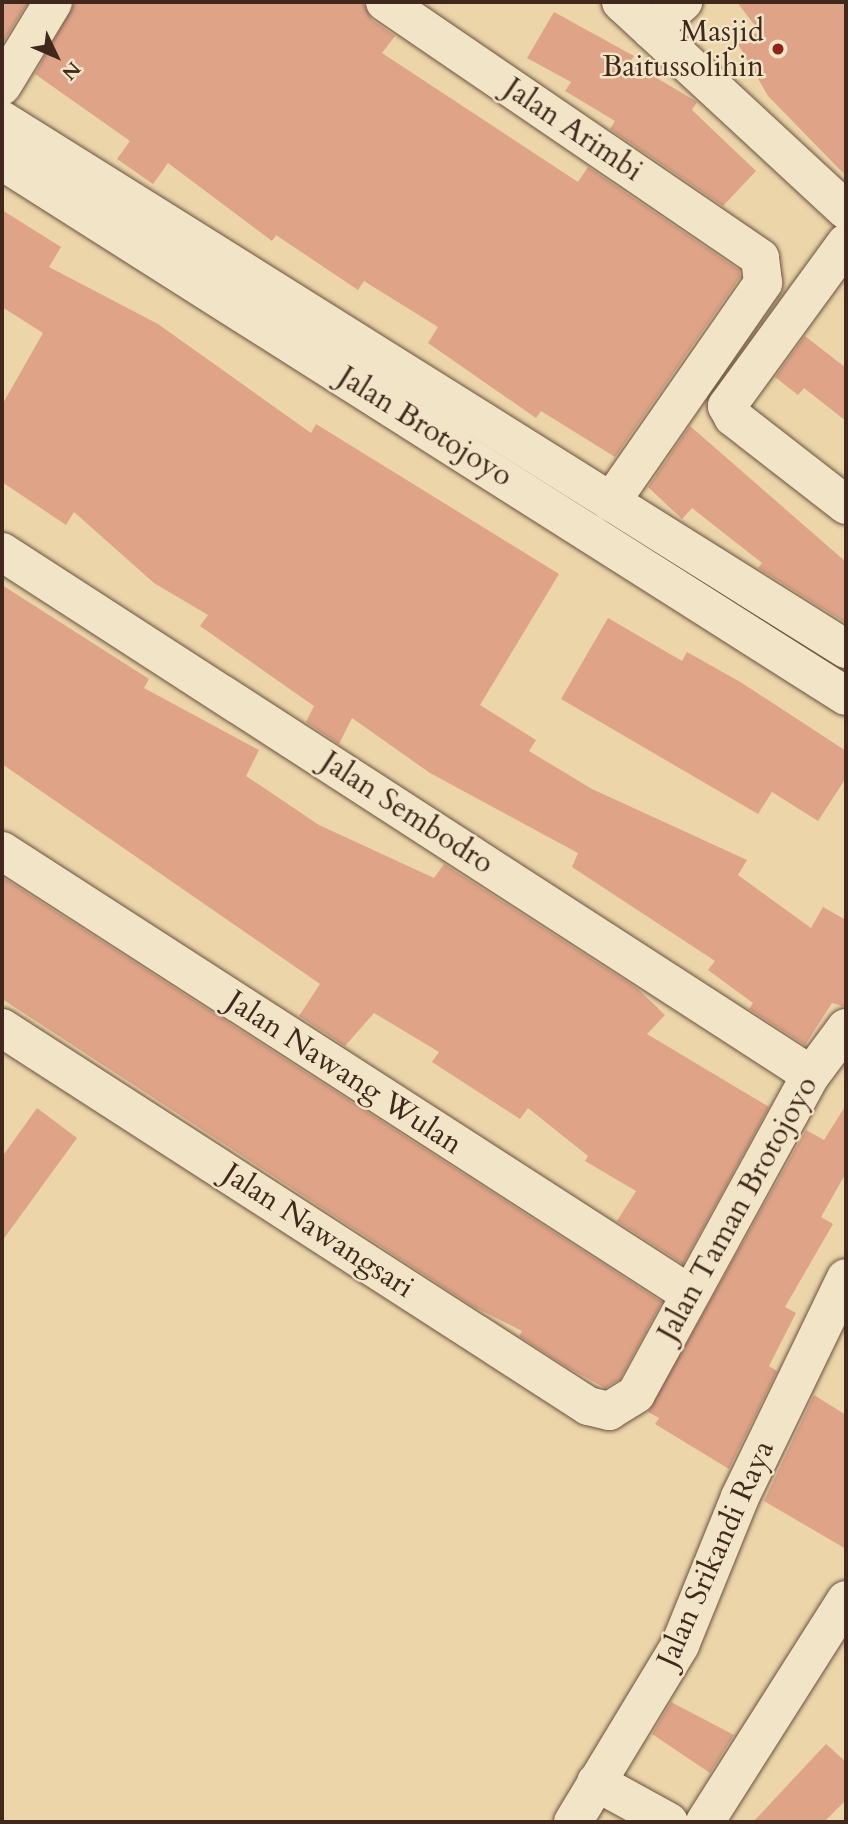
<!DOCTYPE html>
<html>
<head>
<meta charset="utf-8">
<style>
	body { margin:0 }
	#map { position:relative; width:848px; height:1824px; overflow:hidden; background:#ebd5a9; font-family:Cardo,serif }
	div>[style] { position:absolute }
	.building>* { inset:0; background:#dfa388 }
	.roads { filter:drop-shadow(0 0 2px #6b533f) drop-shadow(0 0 2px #6b533f) }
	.minor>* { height:38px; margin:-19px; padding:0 19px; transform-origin:19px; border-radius:19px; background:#f2e4c7 }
	.dots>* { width:19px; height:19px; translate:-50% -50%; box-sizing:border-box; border:4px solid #f2e4c7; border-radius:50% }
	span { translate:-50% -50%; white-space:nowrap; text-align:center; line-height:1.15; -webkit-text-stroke:5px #f2e4c7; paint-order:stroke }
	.poi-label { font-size:30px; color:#40281c }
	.right { translate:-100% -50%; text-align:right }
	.street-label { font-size:30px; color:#40281c }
	.frame { position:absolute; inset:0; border:4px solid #40281c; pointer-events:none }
	.north { position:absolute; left:21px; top:21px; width:70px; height:70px; -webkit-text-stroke:5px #f2e4c7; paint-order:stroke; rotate:134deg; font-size:19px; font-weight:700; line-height:28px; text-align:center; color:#40281c }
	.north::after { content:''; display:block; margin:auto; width:24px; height:32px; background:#40281c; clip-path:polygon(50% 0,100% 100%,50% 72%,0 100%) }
</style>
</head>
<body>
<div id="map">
	<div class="building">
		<div style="clip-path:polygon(2px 2px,28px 2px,2px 44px)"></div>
		<div style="clip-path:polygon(75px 2px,363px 2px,372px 20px,395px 36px,382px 53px,578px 182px,588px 167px,739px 270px,740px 277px,615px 457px,541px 411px,536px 418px,428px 343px,438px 327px,364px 281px,358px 290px,276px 235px,272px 241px,168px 163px,153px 184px,117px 159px,130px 141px,35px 74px)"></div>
		<div style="clip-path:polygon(737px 2px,846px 2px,846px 176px,768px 96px,738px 44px,759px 31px)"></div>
		<div style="clip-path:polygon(554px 12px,634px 56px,630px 62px,697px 102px,692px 110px,756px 171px,723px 206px,610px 129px,615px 121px,565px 91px,571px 82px,527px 58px)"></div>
		<div style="clip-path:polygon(2px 210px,61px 247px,49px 267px,158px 324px,311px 433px,316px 424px,559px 574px,480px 705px,536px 740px,529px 751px,592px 789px,747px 860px,738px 875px,811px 928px,823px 907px,846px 920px,846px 1007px,832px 1003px,805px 1045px,749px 1009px,753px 1003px,708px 970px,715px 961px,572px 867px,578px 853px,430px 773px,352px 718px,339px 744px,306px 722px,314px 706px,200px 626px,208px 615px,154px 583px,74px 512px,66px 525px,2px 482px,2px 405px,43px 333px,2px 307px)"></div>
		<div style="clip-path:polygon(805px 336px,846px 368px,846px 421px,804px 388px,798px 395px,775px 377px)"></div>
		<div style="clip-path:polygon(690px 426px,846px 562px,846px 623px,758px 568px,762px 563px,692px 508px,682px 519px,648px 487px)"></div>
		<div style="clip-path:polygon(2px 585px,149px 679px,144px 688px,259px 750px,246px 776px,319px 825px,434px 878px,444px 864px,638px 989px,665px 1015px,647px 1034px,769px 1107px,683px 1264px,617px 1221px,636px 1191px,585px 1161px,588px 1156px,528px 1108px,520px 1119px,432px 1062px,439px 1052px,374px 1013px,345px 1046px,299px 1016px,320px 984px,2px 764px)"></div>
		<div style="clip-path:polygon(608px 618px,682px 661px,687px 652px,742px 683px,846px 751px,846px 778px,818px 821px,772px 792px,758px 814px,561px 699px)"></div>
		<div style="clip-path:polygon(2px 877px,662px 1302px,620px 1379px,605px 1388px,567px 1367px,519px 1336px,522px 1331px,474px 1307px,2px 999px)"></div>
		<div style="clip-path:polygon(846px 1105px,846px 1173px,821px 1217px,833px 1224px,785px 1307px,796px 1313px,769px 1366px,777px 1371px,729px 1469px,655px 1424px,659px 1418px,648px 1412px,806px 1130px,824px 1140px)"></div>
		<div style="clip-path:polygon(37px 1108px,77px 1138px,2px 1241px,2px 1157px)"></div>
		<div style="clip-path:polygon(814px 1395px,846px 1415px,846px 1549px,764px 1501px)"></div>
		<div style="clip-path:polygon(671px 1702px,734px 1735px,710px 1773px,652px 1734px)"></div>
		<div style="clip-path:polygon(826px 1744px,846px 1762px,846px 1800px,824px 1822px,753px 1822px)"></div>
	</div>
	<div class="roads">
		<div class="minor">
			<div style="left:385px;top:2px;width:454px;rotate:34.3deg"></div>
			<div style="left:760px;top:258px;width:25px;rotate:83deg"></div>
			<div style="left:763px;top:283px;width:267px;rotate:124.8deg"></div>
			<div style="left:621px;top:2px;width:306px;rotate:42.8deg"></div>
			<div style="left:651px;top:30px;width:43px;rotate:-41.2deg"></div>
			<div style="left:2px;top:86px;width:98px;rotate:-58.7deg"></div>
			<div style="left:2px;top:120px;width:996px;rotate:32.08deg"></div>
			<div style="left:2px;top:161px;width:999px;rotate:32.37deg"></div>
			<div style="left:846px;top:243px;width:202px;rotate:126.1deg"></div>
			<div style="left:727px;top:406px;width:13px;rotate:61deg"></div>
			<div style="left:733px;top:417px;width:143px;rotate:37.9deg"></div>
			<div style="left:2px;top:552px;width:963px;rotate:32.88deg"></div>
			<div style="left:2px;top:851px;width:816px;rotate:32.79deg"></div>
			<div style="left:2px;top:1028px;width:697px;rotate:32.82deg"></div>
			<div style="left:588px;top:1406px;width:22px;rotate:13deg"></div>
			<div style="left:609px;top:1411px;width:32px;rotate:-32deg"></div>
			<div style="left:636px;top:1394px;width:364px;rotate:-61.3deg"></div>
			<div style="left:811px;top:1075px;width:59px;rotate:-53.3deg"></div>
			<div style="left:596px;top:1782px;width:83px;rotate:28.7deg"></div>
			<div style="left:573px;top:1822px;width:207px;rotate:-58.8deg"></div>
			<div style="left:680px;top:1645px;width:160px;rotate:-67.9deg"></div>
			<div style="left:740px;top:1497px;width:243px;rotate:-64.2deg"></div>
			<div style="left:705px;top:1822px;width:263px;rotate:-57.6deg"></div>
		</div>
	</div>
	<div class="dots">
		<div style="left:778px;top:49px;background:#8f2418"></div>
	</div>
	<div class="poi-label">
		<span class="right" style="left:764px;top:49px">Masjid<br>Baitussolihin</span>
	</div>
	<div class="street-label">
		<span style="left:573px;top:130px;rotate:34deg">Jalan Arimbi</span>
		<span style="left:425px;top:427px;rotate:32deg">Jalan Brotojoyo</span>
		<span style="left:407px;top:813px;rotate:33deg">Jalan Sembodro</span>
		<span style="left:344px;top:1073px;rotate:33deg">Jalan Nawang Wulan</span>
		<span style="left:738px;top:1209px;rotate:-61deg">Jalan Taman Brotojoyo</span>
		<span style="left:318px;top:1231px;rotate:33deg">Jalan Nawangsari</span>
		<span style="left:716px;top:1554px;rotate:-66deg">Jalan Srikandi Raya</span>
	</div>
	<div class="frame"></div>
	<div class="north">N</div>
</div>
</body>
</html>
